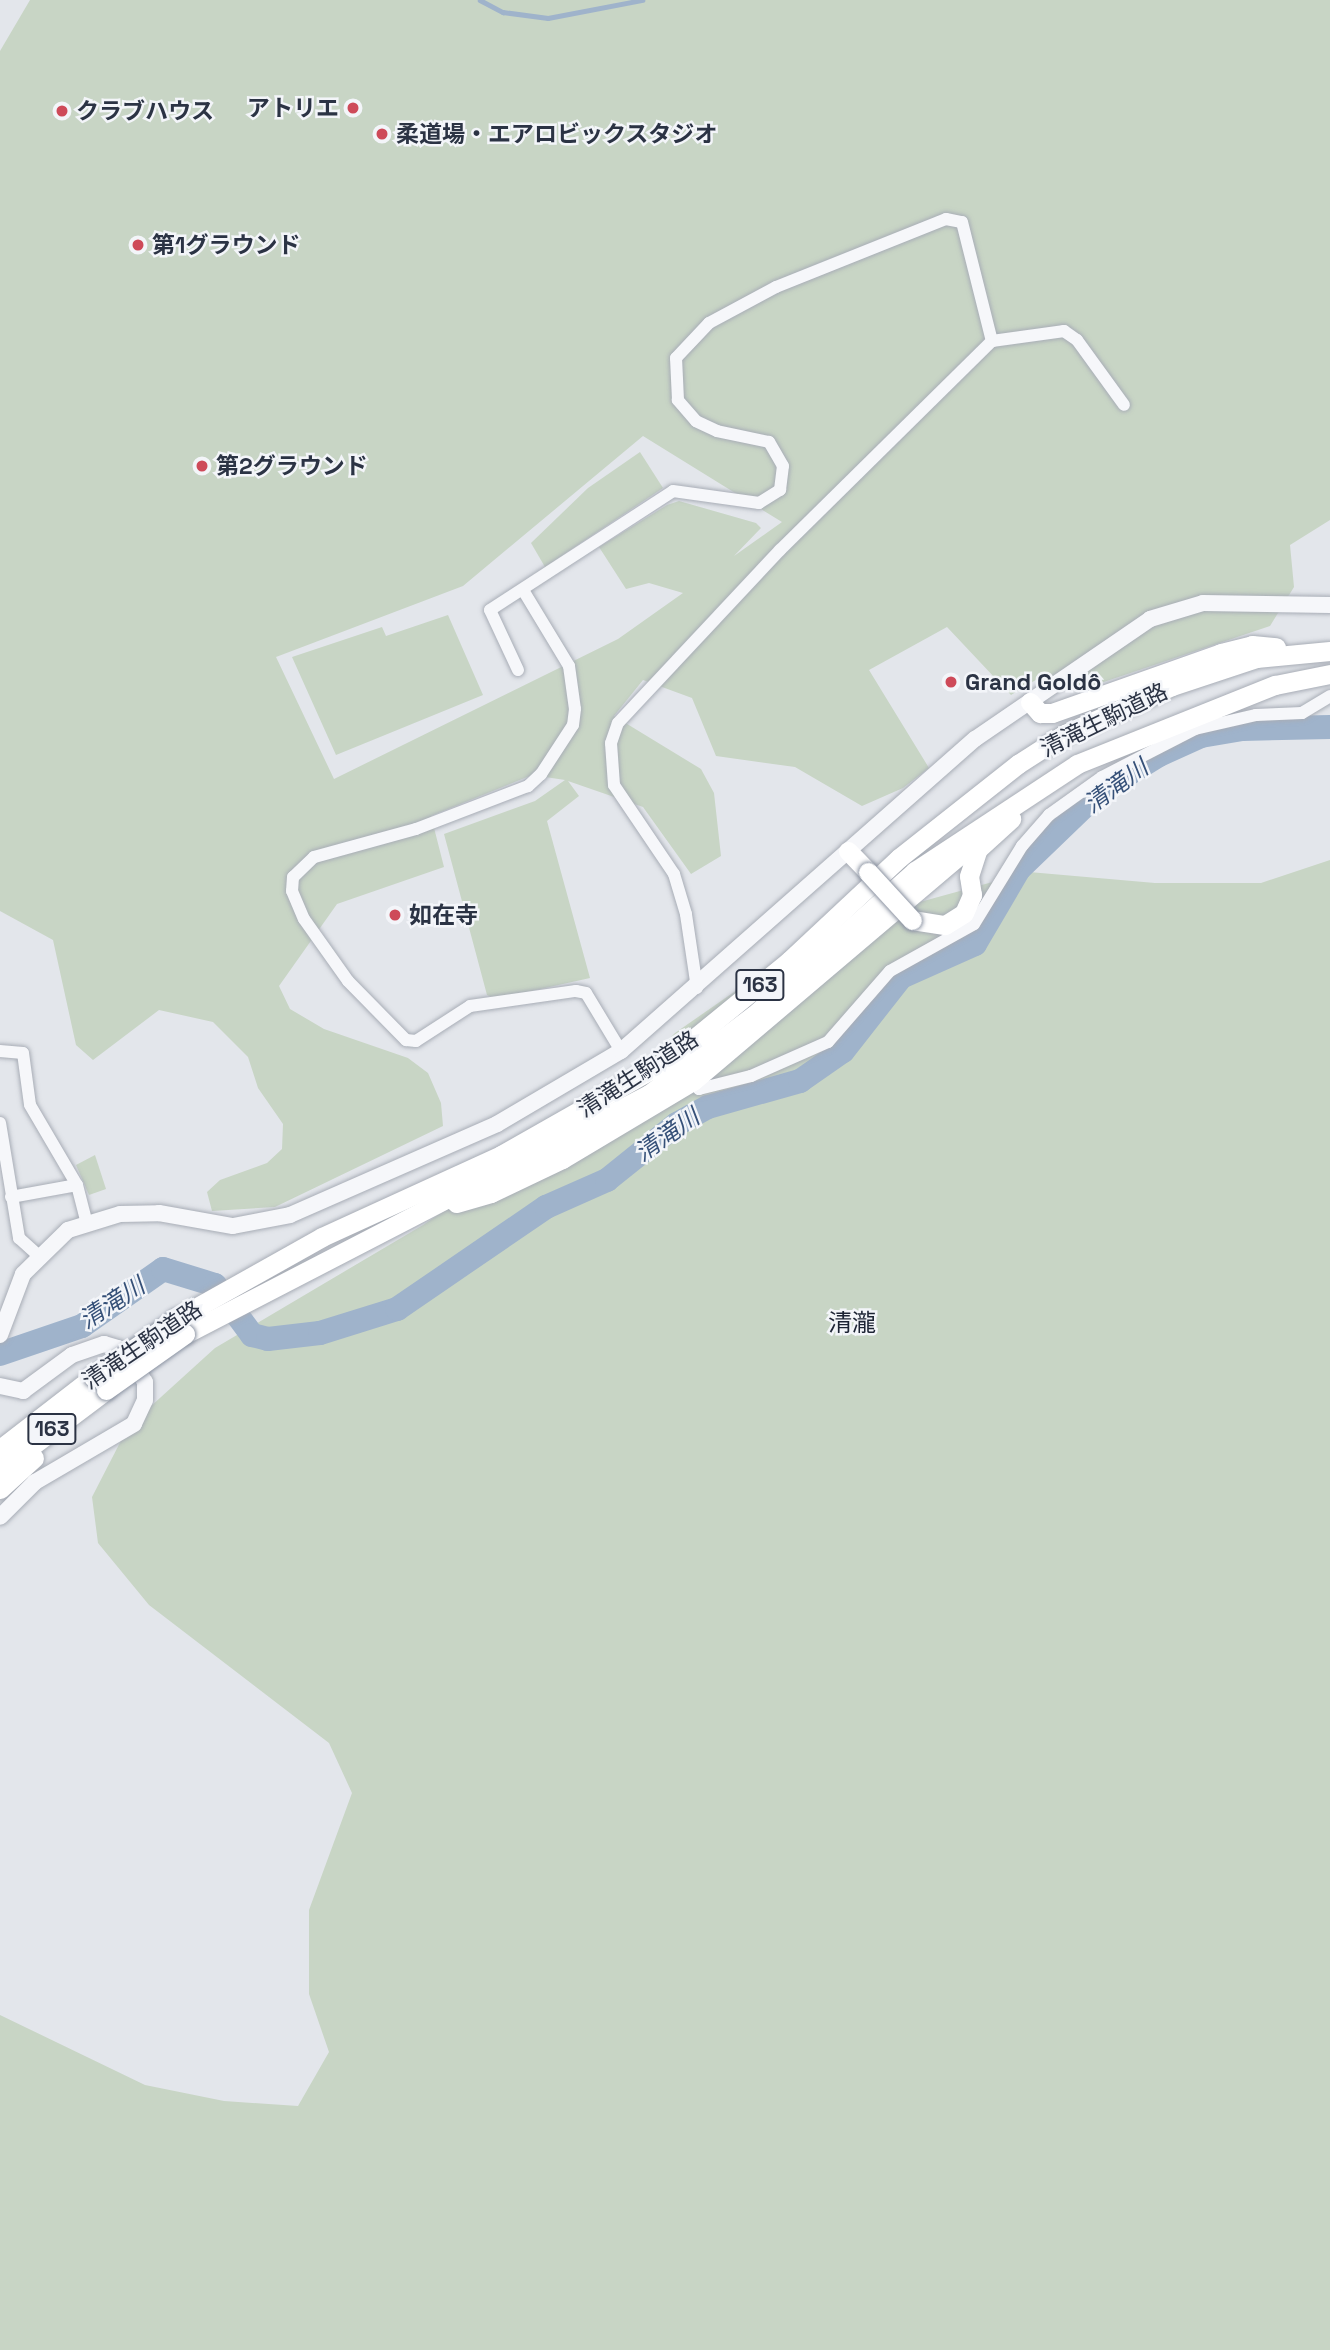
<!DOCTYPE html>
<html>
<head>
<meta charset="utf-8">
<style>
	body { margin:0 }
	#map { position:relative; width:1330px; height:2350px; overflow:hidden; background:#e3e6eb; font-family:"Space Grotesk","Noto Sans JP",sans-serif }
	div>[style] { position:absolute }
	.green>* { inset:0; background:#c8d5c5 }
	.stream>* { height:4.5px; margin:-2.25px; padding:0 2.25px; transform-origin:2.25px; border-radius:2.25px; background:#9fb3cb }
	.river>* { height:24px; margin:-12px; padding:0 12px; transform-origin:12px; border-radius:12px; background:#9fb3cb }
	.roads { filter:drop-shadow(0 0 2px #a8adb6) drop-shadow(0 0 2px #a8adb6) }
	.minor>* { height:12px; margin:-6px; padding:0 6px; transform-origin:6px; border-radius:6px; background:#f6f7fa }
	.tertiary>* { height:16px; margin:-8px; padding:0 8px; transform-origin:8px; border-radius:8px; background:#f6f7fa }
	.trunk>* { height:19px; margin:-9.5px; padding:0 9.5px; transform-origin:9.5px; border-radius:9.5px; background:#fff }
	.bridges { filter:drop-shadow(0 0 2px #8b93a2) drop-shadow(0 0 2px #8b93a2) }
	.trunk-bridge>* { height:19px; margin:-9.5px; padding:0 9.5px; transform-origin:9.5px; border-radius:9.5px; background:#fff }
	.dots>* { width:19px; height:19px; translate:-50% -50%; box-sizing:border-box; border:4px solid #f3f5f9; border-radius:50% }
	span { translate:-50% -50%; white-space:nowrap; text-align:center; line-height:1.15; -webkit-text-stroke:5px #f3f5f9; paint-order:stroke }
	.shield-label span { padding:2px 5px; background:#f3f5f9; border:2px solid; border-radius:5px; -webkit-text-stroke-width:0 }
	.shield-label { font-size:21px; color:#2b3344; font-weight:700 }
	.poi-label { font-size:23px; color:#2b3344; font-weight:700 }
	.right { translate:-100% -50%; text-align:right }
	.left { translate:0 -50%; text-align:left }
	.street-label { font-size:23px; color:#2b3344 }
	.water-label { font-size:24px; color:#355078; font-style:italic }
	.neighbourhood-label { font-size:24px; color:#1d2435 }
</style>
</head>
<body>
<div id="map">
	<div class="green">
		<div style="clip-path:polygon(evenodd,30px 0,1330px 0,1330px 520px,1290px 545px,1294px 587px,1270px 626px,1077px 691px,1039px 678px,1011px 695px,947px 627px,869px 670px,929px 768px,903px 788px,862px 806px,795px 767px,716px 756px,692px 698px,643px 680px,614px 716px,701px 769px,714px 793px,721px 856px,691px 874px,643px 807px,568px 781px,579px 796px,547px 821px,590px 978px,496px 999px,487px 995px,444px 834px,535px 801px,565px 780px,532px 775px,431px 816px,444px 867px,337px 904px,279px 986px,290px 1009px,324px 1029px,408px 1058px,428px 1073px,441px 1103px,443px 1126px,275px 1207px,212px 1211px,207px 1192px,220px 1180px,267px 1163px,282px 1149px,283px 1124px,258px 1088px,248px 1057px,213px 1022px,159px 1010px,93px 1060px,76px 1045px,53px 940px,0 911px,0 51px,30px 0,643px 436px,782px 522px,734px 556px,761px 528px,756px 523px,679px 501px,667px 505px,599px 547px,626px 589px,649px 583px,683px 593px,618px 639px,334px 779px,276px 657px,463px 586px,643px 436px)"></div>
		<div style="clip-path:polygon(640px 452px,663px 488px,545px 567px,531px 543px,588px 488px)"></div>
		<div style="clip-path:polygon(448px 615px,483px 695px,336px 755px,292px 657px,382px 627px,386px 636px)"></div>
		<div style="clip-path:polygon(1330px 860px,1330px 2350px,0 2350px,0 2015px,145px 2085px,224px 2101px,298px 2106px,329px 2052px,309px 1994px,309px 1910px,352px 1793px,329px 1743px,149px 1605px,98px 1543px,92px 1497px,128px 1427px,215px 1348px,423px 1225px,614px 1097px,675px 1033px,809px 940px,920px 902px,1029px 872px,1155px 883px,1261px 883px)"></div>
		<div style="clip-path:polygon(95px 1155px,106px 1189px,89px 1195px,76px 1165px)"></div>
	</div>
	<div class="stream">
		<div style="left:480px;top:0;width:26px;rotate:28deg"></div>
		<div style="left:503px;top:12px;width:45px;rotate:7.6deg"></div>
		<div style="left:548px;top:18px;width:96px;rotate:-10.8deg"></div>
	</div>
	<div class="river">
		<div style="left:0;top:1354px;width:87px;rotate:-18.9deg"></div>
		<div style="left:82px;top:1326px;width:99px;rotate:-35.1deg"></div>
		<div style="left:163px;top:1269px;width:54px;rotate:17.1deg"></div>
		<div style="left:215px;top:1285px;width:62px;rotate:53.5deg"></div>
		<div style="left:252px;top:1335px;width:16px;rotate:14deg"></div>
		<div style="left:268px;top:1339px;width:52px;rotate:-6.6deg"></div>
		<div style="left:320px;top:1333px;width:81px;rotate:-17.3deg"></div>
		<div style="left:397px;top:1309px;width:181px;rotate:-34.4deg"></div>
		<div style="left:546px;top:1207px;width:67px;rotate:-23.9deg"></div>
		<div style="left:607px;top:1180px;width:90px;rotate:-38.7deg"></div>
		<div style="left:677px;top:1124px;width:35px;rotate:-29deg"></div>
		<div style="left:708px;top:1107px;width:96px;rotate:-15.8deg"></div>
		<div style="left:800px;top:1081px;width:52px;rotate:-34.9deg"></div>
		<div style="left:843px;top:1051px;width:94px;rotate:-51.9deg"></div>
		<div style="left:901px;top:977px;width:81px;rotate:-24deg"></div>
		<div style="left:975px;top:944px;width:87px;rotate:-59.6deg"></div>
		<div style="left:1019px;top:869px;width:111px;rotate:-43.9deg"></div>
		<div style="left:1099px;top:792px;width:70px;rotate:-31.7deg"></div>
		<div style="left:1159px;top:755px;width:46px;rotate:-24.3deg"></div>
		<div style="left:1201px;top:736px;width:42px;rotate:-9.7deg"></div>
		<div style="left:1242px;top:729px;width:88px;rotate:-1.3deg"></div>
	</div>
	<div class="roads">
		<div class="minor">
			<div style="left:523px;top:590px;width:89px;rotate:58.8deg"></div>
			<div style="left:569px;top:666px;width:43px;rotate:82.1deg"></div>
			<div style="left:575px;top:709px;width:16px;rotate:97deg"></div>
			<div style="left:573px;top:725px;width:59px;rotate:123.1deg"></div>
			<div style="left:541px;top:774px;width:18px;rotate:137deg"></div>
			<div style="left:528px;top:786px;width:120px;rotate:159deg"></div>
			<div style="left:416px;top:829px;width:106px;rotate:164.6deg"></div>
			<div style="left:314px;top:857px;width:29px;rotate:136deg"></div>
			<div style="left:293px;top:877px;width:14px;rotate:94deg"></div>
			<div style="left:292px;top:891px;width:30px;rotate:67deg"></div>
			<div style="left:304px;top:919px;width:76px;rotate:54.6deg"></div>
			<div style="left:348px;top:981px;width:83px;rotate:45.5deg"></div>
			<div style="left:406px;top:1040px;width:10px;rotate:6deg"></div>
			<div style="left:416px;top:1041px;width:64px;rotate:-32.9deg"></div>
			<div style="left:470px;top:1006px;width:107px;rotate:-8.1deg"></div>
			<div style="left:576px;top:991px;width:10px;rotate:11deg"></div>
			<div style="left:586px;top:993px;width:68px;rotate:58.9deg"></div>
			<div style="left:518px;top:670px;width:66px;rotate:-115deg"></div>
			<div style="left:490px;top:610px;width:218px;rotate:-33deg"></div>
			<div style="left:673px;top:491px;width:87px;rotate:7.9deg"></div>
			<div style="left:759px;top:503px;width:25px;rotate:-32deg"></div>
			<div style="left:780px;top:490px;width:24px;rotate:-83deg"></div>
			<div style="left:783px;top:466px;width:28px;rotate:-120deg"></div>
			<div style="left:769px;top:442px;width:53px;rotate:-168.1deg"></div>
			<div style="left:717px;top:431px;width:23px;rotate:-155deg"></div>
			<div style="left:696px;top:421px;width:28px;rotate:-131deg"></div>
			<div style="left:678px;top:400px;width:42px;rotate:-92.7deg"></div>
			<div style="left:676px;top:358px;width:48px;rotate:-46.7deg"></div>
			<div style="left:709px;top:323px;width:76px;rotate:-28.2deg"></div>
			<div style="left:776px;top:287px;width:183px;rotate:-21.8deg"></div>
			<div style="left:946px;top:219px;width:16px;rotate:11deg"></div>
			<div style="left:962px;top:222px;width:123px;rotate:75.9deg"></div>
			<div style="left:697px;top:988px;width:75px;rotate:-98.5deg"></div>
			<div style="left:686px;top:914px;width:42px;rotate:-106.7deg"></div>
			<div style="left:674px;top:874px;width:107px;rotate:-124deg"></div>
			<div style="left:614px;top:785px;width:42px;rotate:-94.1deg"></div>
			<div style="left:611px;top:743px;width:21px;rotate:-71deg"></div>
			<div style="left:618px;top:723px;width:237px;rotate:-46.9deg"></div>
			<div style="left:780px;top:550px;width:298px;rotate:-44.6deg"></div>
			<div style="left:992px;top:341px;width:73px;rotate:-7.9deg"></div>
			<div style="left:1064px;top:331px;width:16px;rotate:35deg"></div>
			<div style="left:1077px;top:340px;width:80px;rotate:54.1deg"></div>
			<div style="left:0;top:1051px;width:23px;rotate:5deg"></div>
			<div style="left:23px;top:1053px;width:52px;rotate:82.3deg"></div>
			<div style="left:30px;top:1105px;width:93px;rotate:59.6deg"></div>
			<div style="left:77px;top:1185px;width:40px;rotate:75.6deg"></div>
			<div style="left:693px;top:1081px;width:10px;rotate:53deg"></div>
			<div style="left:699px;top:1089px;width:54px;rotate:-14deg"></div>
			<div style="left:751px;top:1076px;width:84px;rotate:-23.8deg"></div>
			<div style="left:828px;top:1042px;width:94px;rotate:-48.9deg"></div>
			<div style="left:890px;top:971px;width:96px;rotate:-29.2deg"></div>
			<div style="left:974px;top:924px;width:92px;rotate:-58.4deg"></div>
			<div style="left:1022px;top:846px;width:41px;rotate:-48.9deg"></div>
			<div style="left:1049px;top:815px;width:65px;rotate:-35.6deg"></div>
			<div style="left:1102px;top:777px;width:105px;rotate:-27.3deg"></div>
			<div style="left:1195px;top:729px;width:63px;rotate:-12.9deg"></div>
			<div style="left:1256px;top:715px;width:46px;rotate:-2.5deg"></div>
			<div style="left:1302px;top:713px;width:33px;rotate:-31deg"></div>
			<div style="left:0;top:1123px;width:117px;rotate:80.6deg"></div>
			<div style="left:19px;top:1238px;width:25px;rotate:42deg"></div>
			<div style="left:11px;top:1197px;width:67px;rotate:-10.3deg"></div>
		</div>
		<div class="tertiary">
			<div style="left:0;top:1335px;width:65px;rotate:-69.3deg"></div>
			<div style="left:23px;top:1274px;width:63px;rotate:-44.4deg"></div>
			<div style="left:68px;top:1230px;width:54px;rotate:-17.1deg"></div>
			<div style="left:120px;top:1214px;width:39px;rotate:-1deg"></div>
			<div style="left:159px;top:1213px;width:75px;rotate:10deg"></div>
			<div style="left:233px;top:1226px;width:58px;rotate:-10.9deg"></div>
			<div style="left:290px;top:1215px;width:226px;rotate:-23.7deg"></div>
			<div style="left:497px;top:1124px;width:144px;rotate:-30.5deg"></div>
			<div style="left:621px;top:1051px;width:472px;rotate:-41.4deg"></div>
			<div style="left:975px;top:739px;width:212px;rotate:-34.4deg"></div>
			<div style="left:1150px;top:619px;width:55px;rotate:-16.8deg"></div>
			<div style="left:1203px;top:603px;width:127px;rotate:0.9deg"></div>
			<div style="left:0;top:1386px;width:24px;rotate:12deg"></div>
			<div style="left:23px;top:1391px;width:61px;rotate:-36.3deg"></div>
			<div style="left:72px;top:1355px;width:34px;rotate:-19deg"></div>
			<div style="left:104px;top:1344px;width:15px;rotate:16deg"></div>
			<div style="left:118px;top:1348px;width:17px;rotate:40deg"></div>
			<div style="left:131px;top:1359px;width:27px;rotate:59deg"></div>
			<div style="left:145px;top:1382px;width:18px;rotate:90deg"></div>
			<div style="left:145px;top:1400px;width:26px;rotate:115deg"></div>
			<div style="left:134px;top:1424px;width:115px;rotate:149.6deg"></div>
			<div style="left:35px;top:1482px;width:49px;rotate:135deg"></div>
		</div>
		<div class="trunk">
			<div style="left:1030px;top:702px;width:15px;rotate:48deg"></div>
			<div style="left:1040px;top:713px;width:12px"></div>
			<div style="left:1052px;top:713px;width:179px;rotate:-19.5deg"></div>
			<div style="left:1221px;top:653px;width:32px;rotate:-14deg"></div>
			<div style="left:1252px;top:645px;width:24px;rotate:5deg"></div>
			<div style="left:848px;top:851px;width:29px;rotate:46deg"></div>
			<div style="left:912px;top:920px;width:33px;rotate:9deg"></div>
			<div style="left:945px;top:925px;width:22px;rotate:-32deg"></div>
			<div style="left:964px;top:913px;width:20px;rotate:-66deg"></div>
			<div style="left:972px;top:895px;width:19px;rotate:-99deg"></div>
			<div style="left:969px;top:876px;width:28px;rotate:-72deg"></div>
			<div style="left:978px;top:849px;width:45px;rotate:-42.3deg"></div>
			<div style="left:456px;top:1203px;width:36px;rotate:-16deg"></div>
			<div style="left:491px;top:1193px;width:79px;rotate:-25.6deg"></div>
			<div style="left:562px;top:1159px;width:152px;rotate:-30.8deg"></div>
			<div style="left:693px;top:1081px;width:353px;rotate:-40.3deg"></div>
			<div style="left:176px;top:1319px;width:167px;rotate:-29.3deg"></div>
			<div style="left:322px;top:1237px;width:197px;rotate:-24.6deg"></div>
			<div style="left:501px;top:1155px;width:189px;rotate:-29.6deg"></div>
			<div style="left:665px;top:1062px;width:161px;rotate:-39.2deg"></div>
			<div style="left:790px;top:960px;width:149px;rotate:-43.1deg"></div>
			<div style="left:899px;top:858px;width:152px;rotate:-38.3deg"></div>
			<div style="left:1018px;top:764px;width:56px;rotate:-32.6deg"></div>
			<div style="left:1065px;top:734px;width:117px;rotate:-24.2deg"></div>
			<div style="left:1172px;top:686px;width:89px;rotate:-18.4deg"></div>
			<div style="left:1256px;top:658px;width:74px;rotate:-5.4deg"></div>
			<div style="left:185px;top:1334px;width:522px;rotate:-27.35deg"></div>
			<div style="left:649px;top:1094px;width:131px;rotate:-37deg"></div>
			<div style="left:754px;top:1015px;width:216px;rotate:-41.8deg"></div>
			<div style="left:915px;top:871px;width:194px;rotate:-33.4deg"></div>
			<div style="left:1077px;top:764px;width:213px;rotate:-21.8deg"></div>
			<div style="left:1275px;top:685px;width:56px;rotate:-11.3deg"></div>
			<div style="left:0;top:1449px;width:118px;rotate:-37.7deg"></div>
			<div style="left:0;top:1470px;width:133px;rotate:-37deg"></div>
			<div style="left:0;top:1489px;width:46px;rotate:-42.4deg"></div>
		</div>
	</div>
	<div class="bridges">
		<div class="trunk-bridge">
			<div style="left:868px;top:872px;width:65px;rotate:47.5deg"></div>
			<div style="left:93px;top:1377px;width:101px;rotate:-34.9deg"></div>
			<div style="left:106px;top:1390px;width:97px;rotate:-35.3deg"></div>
		</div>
	</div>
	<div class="dots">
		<div style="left:353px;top:108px;background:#ce4a59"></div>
		<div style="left:62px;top:111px;background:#ce4a59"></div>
		<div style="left:382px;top:134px;background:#ce4a59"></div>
		<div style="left:138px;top:245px;background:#ce4a59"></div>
		<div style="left:202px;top:466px;background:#ce4a59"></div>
		<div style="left:951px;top:682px;background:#ce4a59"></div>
		<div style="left:395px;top:915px;background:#ce4a59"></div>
	</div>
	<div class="shield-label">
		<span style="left:760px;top:985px">163</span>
		<span style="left:52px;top:1429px">163</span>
	</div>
	<div class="poi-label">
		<span class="right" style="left:339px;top:108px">アトリエ</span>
		<span class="left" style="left:76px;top:111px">クラブハウス</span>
		<span class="left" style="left:396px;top:134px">柔道場・エアロビックスタジオ</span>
		<span class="left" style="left:152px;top:245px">第1グラウンド</span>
		<span class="left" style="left:216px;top:466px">第2グラウンド</span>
		<span class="left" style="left:965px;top:682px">Grand Goldô</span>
		<span class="left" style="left:409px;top:915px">如在寺</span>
	</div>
	<div class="street-label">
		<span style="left:1104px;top:720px;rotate:-26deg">清滝生駒道路</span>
		<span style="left:638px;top:1074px;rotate:-33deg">清滝生駒道路</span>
		<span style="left:142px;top:1345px;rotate:-34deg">清滝生駒道路</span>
	</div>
	<div class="water-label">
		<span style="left:1116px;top:786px;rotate:-36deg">清滝川</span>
		<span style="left:667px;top:1135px;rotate:-35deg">清滝川</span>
		<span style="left:112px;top:1303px;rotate:-33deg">清滝川</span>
	</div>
	<div class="neighbourhood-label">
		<span style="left:852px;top:1323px">清瀧</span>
	</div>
</div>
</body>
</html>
